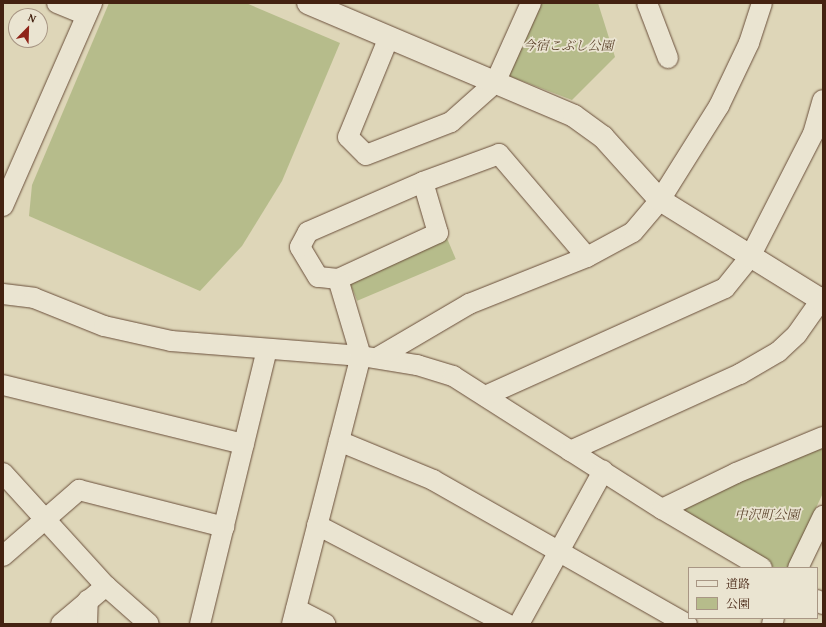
<!DOCTYPE html>
<html>
<head>
<meta charset="utf-8">
<style>
	body { margin:0 }
	#map { position:relative; width:826px; height:627px; overflow:hidden; background:#ded6b8; font-family:"Gentium Book Plus","Noto Serif JP",serif }
	div>[style] { position:absolute }
	.green>* { inset:0; background:#b6bc8b; transform-origin:0 0 }
	.roads { filter:drop-shadow(0 0 1px #6a4f3b) drop-shadow(0 0 1px #6a4f3b) }
	.minor>* { height:20px; margin:-10px; padding:0 10px; transform-origin:10px; border-radius:10px; background:#eae4d1 }
	.tertiary>* { height:22px; margin:-11px; padding:0 11px; transform-origin:11px; border-radius:11px; background:#eae4d1 }
	span { translate:-50% -50%; white-space:nowrap; text-align:center; line-height:1.15; -webkit-text-stroke:3.5px #eae4d1; paint-order:stroke }
	.park-label { font-size:13px; color:#604830; font-style:italic }
	.frame { position:absolute; inset:0; border:4px solid #421; pointer-events:none }
	.legend { position:absolute; left:688px; top:567px; width:130px; height:52px; box-sizing:border-box; background:#eae4d1; border:1px solid #a89684; margin:0; padding:5px 7px; list-style:none; font-size:12px; color:#421 }
	.legend li { display:flex; align-items:center; gap:8px; height:20px }
	.legend b { width:20px; border:1px solid #a89684 }
	.north { position:absolute; left:8px; top:8px; width:40px; height:40px; box-sizing:border-box; background:#eae4d1; border:1px solid #a89684; border-radius:50%; rotate:23deg; font-size:11px; font-weight:700; line-height:16px; text-align:center; color:#421 }
	.north::after { content:''; display:block; margin:auto; width:14px; height:18px; background:#8f2418; clip-path:polygon(50% 0,100% 100%,50% 72%,0 100%) }
</style>
</head>
<body>
<div id="map">
	<div class="green">
		<div style="clip-path:polygon(109px 3px,246px 3px,340px 43px,282px 181px,242px 246px,200px 291px,29px 216px,32px 185px)"></div>
		<div style="clip-path:polygon(542px 3px,598px 3px,615px 57px,572px 100px,509px 76px)"></div>
		<div style="left:446px;top:236px;width:25px;height:107px;rotate:67deg"></div>
		<div style="clip-path:polygon(823px 441px,823px 493px,788px 568px,775px 568px,676px 511px)"></div>
	</div>
	<div class="roads">
		<div class="minor">
			<div style="left:57px;top:3px;width:31px;rotate:22deg"></div>
			<div style="left:647px;top:3px;width:59px;rotate:69.1deg"></div>
			<div style="left:389px;top:37px;width:108px;rotate:112.3deg"></div>
			<div style="left:348px;top:137px;width:25px;rotate:45deg"></div>
			<div style="left:366px;top:155px;width:91px;rotate:-21.2deg"></div>
			<div style="left:451px;top:122px;width:59px;rotate:-41.6deg"></div>
			<div style="left:495px;top:83px;width:88px;rotate:-65.8deg"></div>
			<div style="left:423px;top:182px;width:53px;rotate:73.6deg"></div>
			<div style="left:438px;top:233px;width:110px;rotate:155.3deg"></div>
			<div style="left:338px;top:279px;width:20px;rotate:-174deg"></div>
			<div style="left:318px;top:277px;width:35px;rotate:-121deg"></div>
			<div style="left:300px;top:247px;width:17px;rotate:-62deg"></div>
			<div style="left:308px;top:232px;width:125px;rotate:-23.5deg"></div>
			<div style="left:423px;top:182px;width:81px;rotate:-20.2deg"></div>
			<div style="left:499px;top:154px;width:135px;rotate:49.5deg"></div>
			<div style="left:3px;top:206px;width:222px;rotate:-66.3deg"></div>
			<div style="left:3px;top:294px;width:31px;rotate:7deg"></div>
			<div style="left:34px;top:298px;width:75px;rotate:21.8deg"></div>
			<div style="left:104px;top:326px;width:69px;rotate:12.6deg"></div>
			<div style="left:171px;top:341px;width:191px;rotate:4.5deg"></div>
			<div style="left:361px;top:356px;width:57px;rotate:9.1deg"></div>
			<div style="left:417px;top:365px;width:38px;rotate:17deg"></div>
			<div style="left:453px;top:376px;width:248px;rotate:32.5deg"></div>
			<div style="left:662px;top:509px;width:116px;rotate:30.5deg"></div>
			<div style="left:377px;top:358px;width:107px;rotate:-30.4deg"></div>
			<div style="left:469px;top:304px;width:127px;rotate:-21.7deg"></div>
			<div style="left:587px;top:257px;width:52px;rotate:-28.5deg"></div>
			<div style="left:633px;top:232px;width:42px;rotate:-49.8deg"></div>
			<div style="left:660px;top:200px;width:111px;rotate:-57.9deg"></div>
			<div style="left:719px;top:106px;width:70px;rotate:-64.5deg"></div>
			<div style="left:749px;top:43px;width:42px;rotate:-72deg"></div>
			<div style="left:3px;top:385px;width:248px;rotate:13.8deg"></div>
			<div style="left:485px;top:396px;width:263px;rotate:-24.2deg"></div>
			<div style="left:725px;top:288px;width:40px;rotate:-51deg"></div>
			<div style="left:750px;top:257px;width:138px;rotate:-62.9deg"></div>
			<div style="left:813px;top:134px;width:35px;rotate:-74deg"></div>
			<div style="left:339px;top:441px;width:102px;rotate:22.5deg"></div>
			<div style="left:433px;top:480px;width:292px;rotate:29.6deg"></div>
			<div style="left:570px;top:451px;width:187px;rotate:-24.4deg"></div>
			<div style="left:740px;top:374px;width:44px;rotate:-30.1deg"></div>
			<div style="left:778px;top:352px;width:26px;rotate:-43deg"></div>
			<div style="left:797px;top:334px;width:45px;rotate:-54.9deg"></div>
			<div style="left:3px;top:473px;width:153px;rotate:47.7deg"></div>
			<div style="left:106px;top:586px;width:57px;rotate:41.5deg"></div>
			<div style="left:662px;top:509px;width:82px;rotate:-25.9deg"></div>
			<div style="left:736px;top:473px;width:94px;rotate:-22.5deg"></div>
			<div style="left:317px;top:525px;width:214px;rotate:27.5deg"></div>
			<div style="left:3px;top:556px;width:101px;rotate:-41deg"></div>
			<div style="left:79px;top:490px;width:150px;rotate:14.3deg"></div>
			<div style="left:798px;top:568px;width:58px;rotate:-64.3deg"></div>
			<div style="left:817px;top:600px;width:7px;rotate:34deg"></div>
			<div style="left:296px;top:609px;width:33px;rotate:27deg"></div>
			<div style="left:61px;top:624px;width:59px;rotate:-40.2deg"></div>
			<div style="left:87px;top:624px;width:24px;rotate:-88deg"></div>
			<div style="left:200px;top:624px;width:283px;rotate:-76.3deg"></div>
			<div style="left:292px;top:624px;width:277px;rotate:-75.6deg"></div>
			<div style="left:361px;top:356px;width:80px;rotate:-106.6deg"></div>
			<div style="left:519px;top:624px;width:175px;rotate:-61.2deg"></div>
			<div style="left:772px;top:624px;width:6px;rotate:-72deg"></div>
		</div>
		<div class="tertiary">
			<div style="left:308px;top:3px;width:289px;rotate:23deg"></div>
			<div style="left:574px;top:116px;width:36px;rotate:36deg"></div>
			<div style="left:603px;top:137px;width:85px;rotate:47.9deg"></div>
			<div style="left:660px;top:200px;width:192px;rotate:31.8deg"></div>
		</div>
	</div>
	<div class="park-label">
		<span style="left:568px;top:46px">今宿こぶし公園</span>
		<span style="left:767px;top:515px">中沢町公園</span>
	</div>
	<div class="frame"></div>
	<ul class="legend">
	<li><b style="height:5px;background:#eae4d1"></b>道路</li>
	<li><b style="height:11px;background:#b6bc8b"></b>公園</li>
	</ul>
	<div class="north">N</div>
</div>
</body>
</html>
